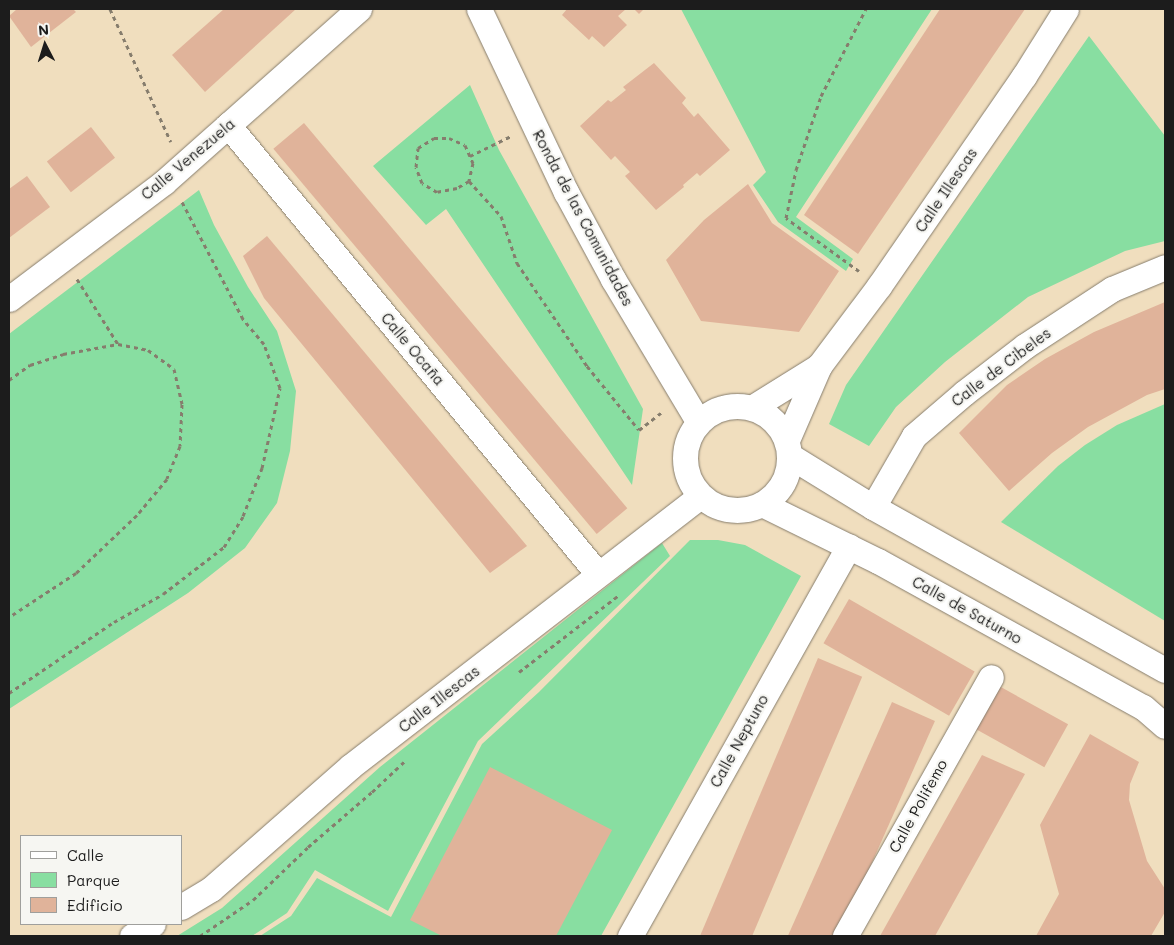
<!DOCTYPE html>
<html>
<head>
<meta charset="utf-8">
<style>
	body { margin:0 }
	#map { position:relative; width:1174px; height:945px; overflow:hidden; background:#f0debe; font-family:Mali,sans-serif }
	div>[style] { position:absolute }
	.green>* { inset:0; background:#88dea1 }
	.building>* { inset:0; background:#e0b39a; transform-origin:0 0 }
	.path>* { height:3px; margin-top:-1.5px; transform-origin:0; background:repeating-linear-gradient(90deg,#867d6d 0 4px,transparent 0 8px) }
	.roads { filter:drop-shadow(0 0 1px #867d6d) drop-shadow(0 0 1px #867d6d) }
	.street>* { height:25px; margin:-12.5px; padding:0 12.5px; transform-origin:12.5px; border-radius:12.5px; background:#fff }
	.street>.ring { margin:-12.5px; padding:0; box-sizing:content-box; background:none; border:25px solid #fff; border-radius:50% }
	span { translate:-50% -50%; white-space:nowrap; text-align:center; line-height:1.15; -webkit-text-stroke:4.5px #f6f6f2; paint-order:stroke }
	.street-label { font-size:15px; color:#1c1c1c }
	.frame { position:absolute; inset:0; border:10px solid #1c1c1c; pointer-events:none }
	.legend { position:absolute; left:20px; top:835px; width:162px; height:90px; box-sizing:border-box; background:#f6f6f2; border:1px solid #9f9f9c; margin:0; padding:6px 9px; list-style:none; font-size:15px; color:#1c1c1c }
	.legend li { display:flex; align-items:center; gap:10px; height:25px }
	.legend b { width:25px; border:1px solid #9f9f9c }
	.north { position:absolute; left:20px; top:20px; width:50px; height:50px; -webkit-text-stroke:4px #f6f6f2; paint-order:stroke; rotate:355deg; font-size:14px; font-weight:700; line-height:20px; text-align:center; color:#1c1c1c }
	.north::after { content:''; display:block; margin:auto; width:18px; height:22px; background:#1c1c1c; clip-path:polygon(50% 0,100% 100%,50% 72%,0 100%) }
</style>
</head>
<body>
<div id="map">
	<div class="green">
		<div style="clip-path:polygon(681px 9px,932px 9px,796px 217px,853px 259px,846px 271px,778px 222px,753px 185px,766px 172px)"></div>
		<div style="clip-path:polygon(1089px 36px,1165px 136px,1165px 241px,1125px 251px,1028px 297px,945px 362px,896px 407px,869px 446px,829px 424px,846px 385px)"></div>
		<div style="clip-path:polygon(470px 85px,499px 150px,643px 409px,632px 485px,446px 209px,426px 225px,373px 166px)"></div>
		<div style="clip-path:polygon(199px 190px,214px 225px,248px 287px,277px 331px,296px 391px,290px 451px,277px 503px,245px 548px,188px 593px,9px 709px,9px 334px)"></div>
		<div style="clip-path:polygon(1165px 404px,1165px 621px,1001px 522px,1058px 466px,1085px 445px,1117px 425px)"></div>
		<div style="clip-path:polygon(690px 540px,718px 540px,745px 545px,801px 576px,601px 936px,260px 936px,291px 916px,317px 878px,391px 917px,482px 744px,539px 692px)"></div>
		<div style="clip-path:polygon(662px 543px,670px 556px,478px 741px,388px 911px,315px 870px,287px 913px,252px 936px,177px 936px,222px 908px,380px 767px)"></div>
	</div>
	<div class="building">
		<div style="clip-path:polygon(17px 9px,73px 9px,76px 12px,31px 47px,9px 16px)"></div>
		<div style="clip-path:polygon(224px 9px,296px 9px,205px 92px,172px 55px)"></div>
		<div style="clip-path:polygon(567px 9px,626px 9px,618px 16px,627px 25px,604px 47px,592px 36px,589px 40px,562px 15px)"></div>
		<div style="clip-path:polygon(634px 9px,644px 9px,639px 14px)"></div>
		<div style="clip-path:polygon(940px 9px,1025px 9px,858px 254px,804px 215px)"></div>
		<div style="clip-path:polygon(654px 63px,686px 98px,682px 103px,694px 117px,698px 113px,730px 150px,700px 176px,697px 173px,683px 185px,684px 187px,656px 210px,625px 176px,630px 172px,615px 156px,611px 160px,580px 126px,608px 100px,611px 102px,626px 90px,623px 87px)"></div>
		<div style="left:304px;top:123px;width:503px;height:40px;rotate:50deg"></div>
		<div style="left:91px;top:127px;width:39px;height:56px;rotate:52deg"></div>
		<div style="clip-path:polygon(27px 176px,50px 207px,9px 238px,9px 189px)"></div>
		<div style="clip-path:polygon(748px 184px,772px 223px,839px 271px,799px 332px,701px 321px,666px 260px,704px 220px)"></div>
		<div style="clip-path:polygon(267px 236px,527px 546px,490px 573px,264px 298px,243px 256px)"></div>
		<div style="clip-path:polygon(1165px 302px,1165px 389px,1147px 395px,1088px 427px,1052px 453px,1009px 491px,959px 433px,1007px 385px,1045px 359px,1094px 332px)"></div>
		<div style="left:849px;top:599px;width:145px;height:51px;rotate:30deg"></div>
		<div style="left:818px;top:658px;width:48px;height:319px;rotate:23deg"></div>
		<div style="left:999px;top:686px;width:79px;height:49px;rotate:29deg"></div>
		<div style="left:892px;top:702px;width:47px;height:269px;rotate:24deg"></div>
		<div style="clip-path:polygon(1090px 734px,1139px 762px,1130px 784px,1129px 800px,1147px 861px,1165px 889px,1165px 912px,1151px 936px,1036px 936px,1059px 894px,1040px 825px)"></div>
		<div style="clip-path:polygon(982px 755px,1025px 774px,935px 936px,880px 936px)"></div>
		<div style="clip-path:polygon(490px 767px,612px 830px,556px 936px,442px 936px,410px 920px)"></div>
	</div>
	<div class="path">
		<div style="left:110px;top:9px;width:146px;rotate:65.4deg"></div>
		<div style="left:470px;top:156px;width:46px;rotate:-26deg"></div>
		<div style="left:469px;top:181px;width:14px;rotate:150deg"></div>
		<div style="left:457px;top:188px;width:20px;rotate:169deg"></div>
		<div style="left:437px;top:192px;width:17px;rotate:-149deg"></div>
		<div style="left:422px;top:183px;width:17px;rotate:-111deg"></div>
		<div style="left:416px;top:167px;width:19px;rotate:-84deg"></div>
		<div style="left:418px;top:148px;width:19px;rotate:-32deg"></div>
		<div style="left:434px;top:138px;width:15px"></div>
		<div style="left:449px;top:138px;width:17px;rotate:24deg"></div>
		<div style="left:465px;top:145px;width:20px;rotate:66deg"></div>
		<div style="left:473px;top:163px;width:18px;rotate:103deg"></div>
		<div style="left:469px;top:181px;width:47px;rotate:47.6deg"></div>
		<div style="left:501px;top:216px;width:50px;rotate:71.2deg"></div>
		<div style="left:517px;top:263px;width:125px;rotate:55.8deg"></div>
		<div style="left:587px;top:366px;width:82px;rotate:50.9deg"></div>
		<div style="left:639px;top:430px;width:31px;rotate:-38deg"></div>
		<div style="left:859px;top:271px;width:90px;rotate:-144deg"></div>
		<div style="left:786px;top:218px;width:49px;rotate:-78.2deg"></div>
		<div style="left:796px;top:170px;width:78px;rotate:-71.3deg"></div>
		<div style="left:821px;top:96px;width:98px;rotate:-62.7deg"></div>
		<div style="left:77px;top:279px;width:77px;rotate:57.8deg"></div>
		<div style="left:9px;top:380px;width:26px;rotate:-36deg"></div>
		<div style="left:30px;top:365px;width:35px;rotate:-18deg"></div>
		<div style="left:63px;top:354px;width:56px;rotate:-10.3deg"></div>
		<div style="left:118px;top:344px;width:31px;rotate:11deg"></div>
		<div style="left:148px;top:350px;width:32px;rotate:36deg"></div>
		<div style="left:174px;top:369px;width:36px;rotate:77deg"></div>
		<div style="left:182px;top:404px;width:42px;rotate:92.7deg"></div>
		<div style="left:180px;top:446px;width:35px;rotate:112deg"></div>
		<div style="left:167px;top:479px;width:47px;rotate:129.8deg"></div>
		<div style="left:137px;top:515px;width:84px;rotate:136.4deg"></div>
		<div style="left:76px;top:573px;width:80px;rotate:146.7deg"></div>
		<div style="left:519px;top:672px;width:126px;rotate:-37.6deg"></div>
		<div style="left:9px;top:693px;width:127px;rotate:-34.1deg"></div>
		<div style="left:114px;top:622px;width:56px;rotate:-29.7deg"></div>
		<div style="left:163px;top:594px;width:77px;rotate:-37.6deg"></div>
		<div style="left:224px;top:547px;width:36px;rotate:-58deg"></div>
		<div style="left:243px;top:516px;width:52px;rotate:-68.4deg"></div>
		<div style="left:262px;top:468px;width:82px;rotate:-77.3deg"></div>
		<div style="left:280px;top:388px;width:47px;rotate:-110deg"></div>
		<div style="left:264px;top:344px;width:33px;rotate:-130deg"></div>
		<div style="left:243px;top:319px;width:132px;rotate:-117.5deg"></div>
		<div style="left:200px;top:936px;width:64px;rotate:-34.2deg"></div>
		<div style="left:253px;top:900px;width:76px;rotate:-43.9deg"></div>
		<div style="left:308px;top:847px;width:84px;rotate:-40.7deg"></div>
		<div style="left:372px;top:792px;width:47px;rotate:-43.3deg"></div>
	</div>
	<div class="roads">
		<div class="street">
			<div style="left:479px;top:9px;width:203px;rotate:64.6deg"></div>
			<div style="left:566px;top:192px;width:99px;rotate:61.6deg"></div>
			<div style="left:613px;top:279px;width:165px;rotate:59.1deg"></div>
			<div style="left:228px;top:125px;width:582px;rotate:50.51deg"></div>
			<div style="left:9px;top:299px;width:194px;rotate:-37deg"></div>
			<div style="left:164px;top:182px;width:261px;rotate:-41.6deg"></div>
			<div class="ring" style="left:685px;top:406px;width:79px;height:79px"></div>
			<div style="left:753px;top:407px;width:78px;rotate:-31.8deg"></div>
			<div style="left:787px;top:440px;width:81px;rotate:-66.6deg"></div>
			<div style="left:819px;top:366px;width:100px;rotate:-53.1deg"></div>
			<div style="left:879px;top:286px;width:255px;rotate:-55.4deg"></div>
			<div style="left:1024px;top:76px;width:79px;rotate:-57.9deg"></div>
			<div style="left:790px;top:456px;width:97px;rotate:31.6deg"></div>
			<div style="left:873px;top:507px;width:334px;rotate:29.2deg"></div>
			<div style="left:762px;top:504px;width:129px;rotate:26.2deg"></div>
			<div style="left:878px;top:561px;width:303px;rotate:28.9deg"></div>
			<div style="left:1143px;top:707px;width:29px;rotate:41deg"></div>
			<div style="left:873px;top:507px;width:82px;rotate:-60deg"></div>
			<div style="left:914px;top:436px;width:66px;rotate:-40.7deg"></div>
			<div style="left:964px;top:393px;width:77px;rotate:-37.6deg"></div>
			<div style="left:1025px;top:346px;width:104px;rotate:-33.2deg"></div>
			<div style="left:1112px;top:289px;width:57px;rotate:-22.5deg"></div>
			<div style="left:181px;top:907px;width:35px;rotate:-31deg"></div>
			<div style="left:211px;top:889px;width:186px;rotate:-41.3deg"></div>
			<div style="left:351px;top:766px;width:441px;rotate:-37.7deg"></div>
			<div style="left:132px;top:936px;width:24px;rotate:-30deg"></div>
			<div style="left:630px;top:936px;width:447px;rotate:-60.7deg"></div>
			<div style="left:845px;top:936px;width:297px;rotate:-60.6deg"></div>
		</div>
	</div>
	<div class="street-label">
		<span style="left:188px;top:159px;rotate:-40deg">Calle Venezuela</span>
		<span style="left:946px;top:190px;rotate:-56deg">Calle Illescas</span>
		<span style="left:583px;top:218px;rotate:62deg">Ronda de las Comunidades</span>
		<span style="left:413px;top:349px;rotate:50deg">Calle Ocaña</span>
		<span style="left:1001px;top:367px;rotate:-37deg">Calle de Cibeles</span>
		<span style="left:967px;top:610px;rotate:29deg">Calle de Saturno</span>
		<span style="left:439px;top:699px;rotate:-38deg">Calle Illescas</span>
		<span style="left:739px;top:741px;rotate:-61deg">Calle Neptuno</span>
		<span style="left:918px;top:806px;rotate:-61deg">Calle Polifemo</span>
	</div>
	<div class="frame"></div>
	<ul class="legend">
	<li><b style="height:6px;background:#fff"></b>Calle</li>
	<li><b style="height:14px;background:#88dea1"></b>Parque</li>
	<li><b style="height:14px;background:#e0b39a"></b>Edificio</li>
	</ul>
	<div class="north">N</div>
</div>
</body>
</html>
